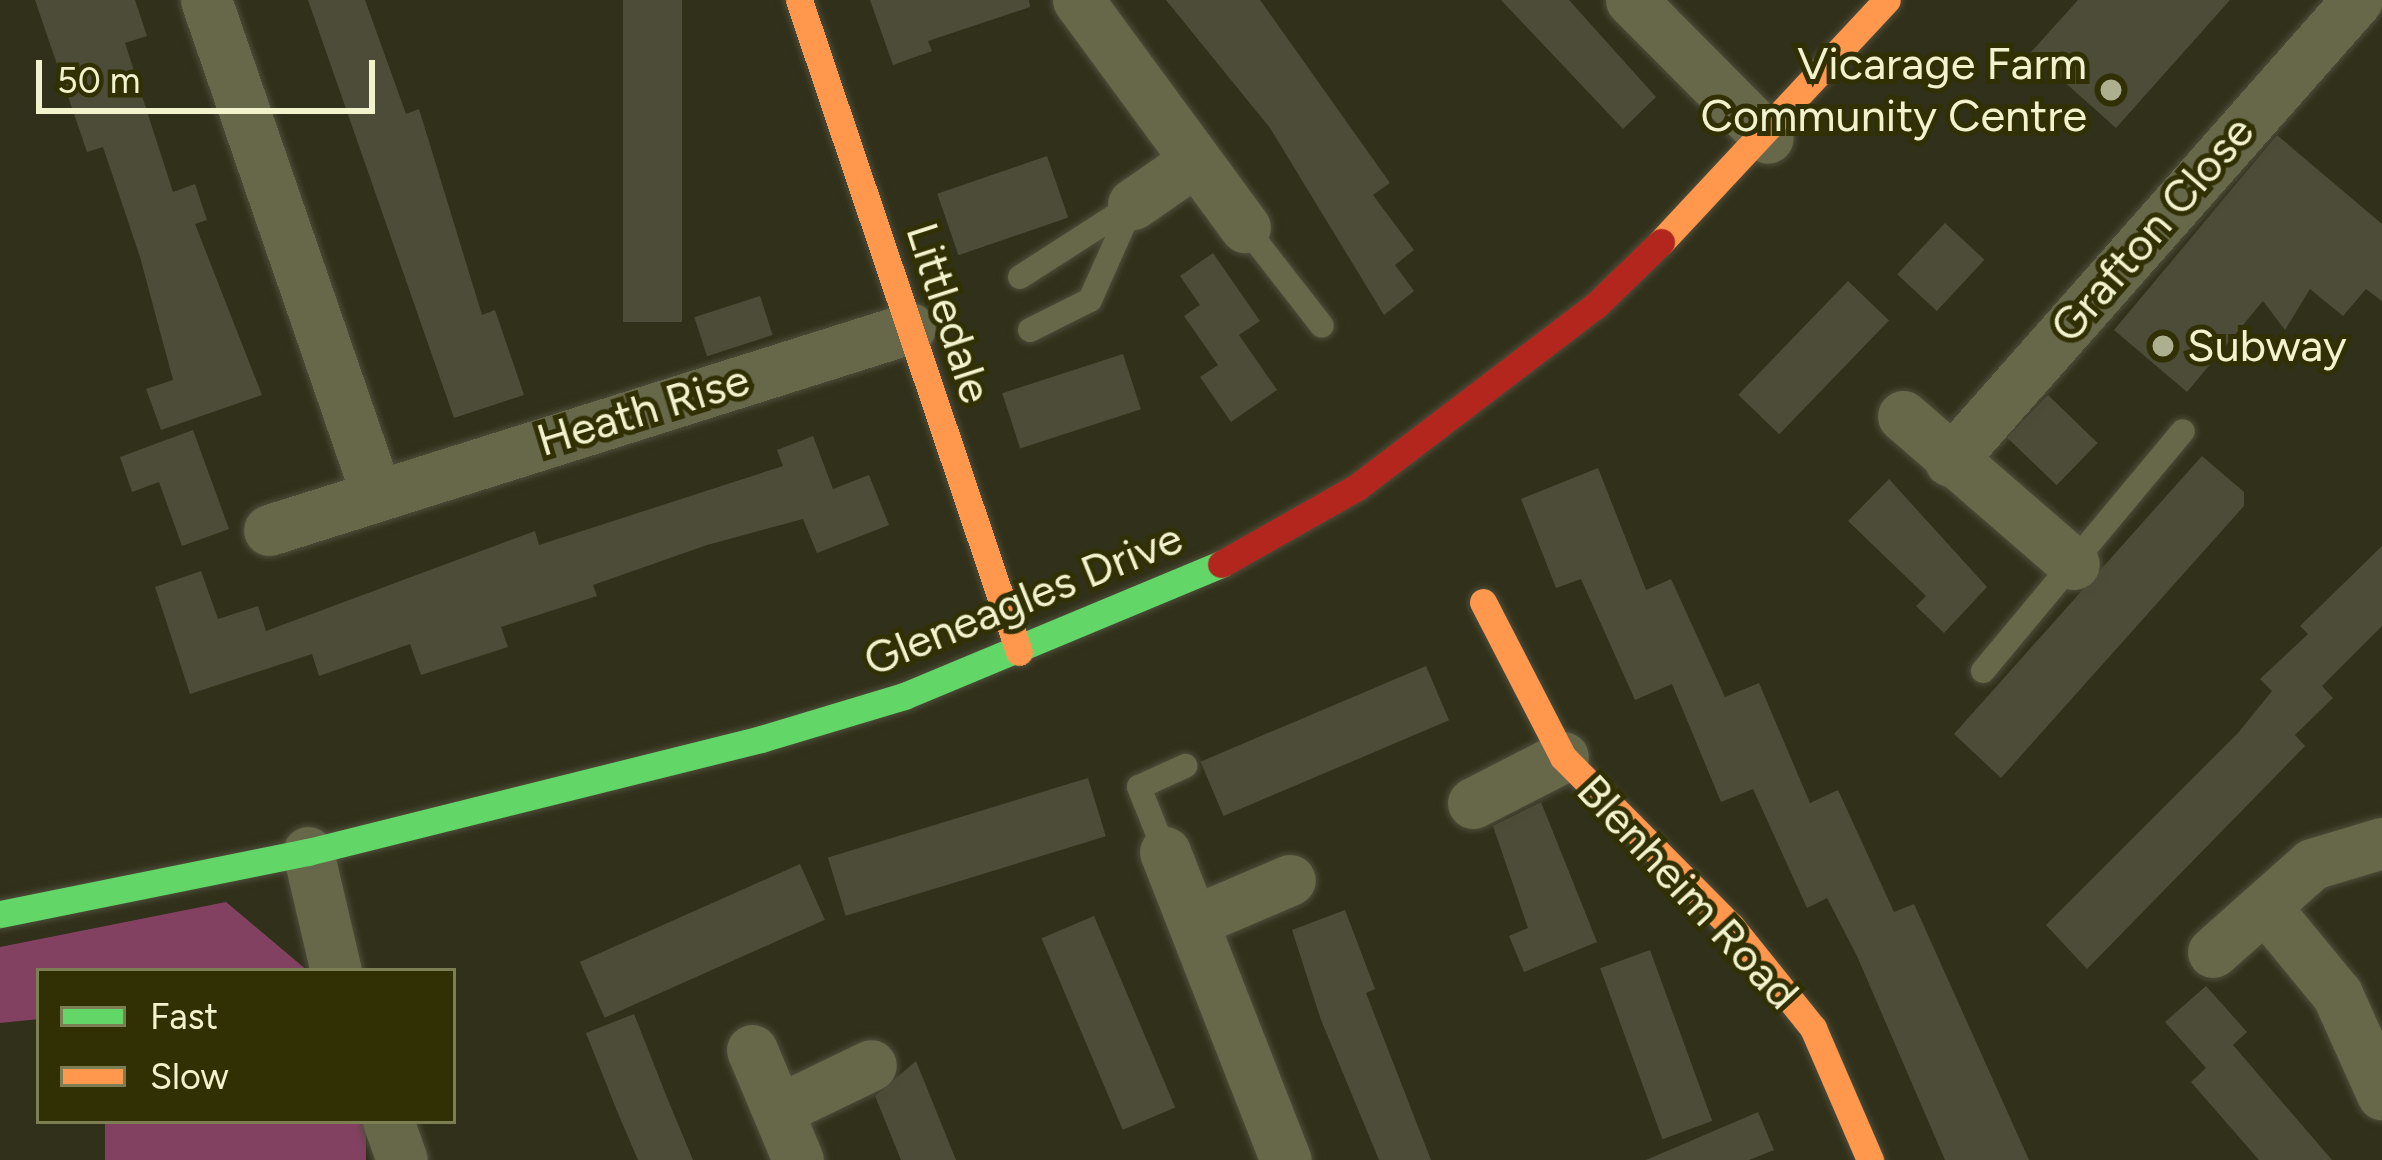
<!DOCTYPE html>
<html>
<head>
<meta charset="utf-8">
<style>
	body { margin:0 }
	#map { position:relative; width:2382px; height:1160px; overflow:hidden; background:#31311b; font-family:Figtree,sans-serif }
	div>[style] { position:absolute }
	.green>* { inset:0; background:#834161; transform-origin:0 0 }
	.building>* { inset:0; background:#4c4c38; transform-origin:0 0 }
	.roads { filter:drop-shadow(0 0 3px #4d4d3b) drop-shadow(0 0 3px #4d4d3b) }
	.lane>* { height:24px; margin:-12px; padding:0 12px; transform-origin:12px; border-radius:12px; background:#676749 }
	.street>* { height:51px; margin:-25.5px; padding:0 25.5px; transform-origin:25.5px; border-radius:25.5px; background:#676749 }
	.fast>* { height:27px; margin:-13.5px; padding:0 13.5px; transform-origin:13.5px; border-radius:13.5px; background:#63d668 }
	.slow>* { height:27px; margin:-13.5px; padding:0 13.5px; transform-origin:13.5px; border-radius:13.5px; background:#ff974d }
	.jam>* { height:27px; margin:-13.5px; padding:0 13.5px; transform-origin:13.5px; border-radius:13.5px; background:#b3261e }
	.dots>* { width:33px; height:33px; translate:-50% -50%; box-sizing:border-box; border:6px solid #313005; border-radius:50% }
	span { translate:-50% -50%; white-space:nowrap; text-align:center; line-height:1.15; -webkit-text-stroke:10px #313005; paint-order:stroke }
	.poi-label { font-size:45px; color:#f2f3cd }
	.right { translate:-100% -50%; text-align:right }
	.left { translate:0 -50%; text-align:left }
	.street-label { font-size:45px; color:#f2f3cd }
	.legend { position:absolute; left:36px; top:968px; width:420px; height:156px; box-sizing:border-box; background:#313005; border:3px solid #7e7e55; margin:0; padding:15px 21px; list-style:none; font-size:36px; color:#f2f3cd }
	.legend li { display:flex; align-items:center; gap:24px; height:60px }
	.legend b { width:60px; border:3px solid #7e7e55 }
	.scale { position:absolute; left:36px; top:60px; width:339px; height:54px; box-sizing:border-box; border:6px solid #f2f3cd; border-top:0; padding-left:15px; font-size:36px; line-height:42px; white-space:nowrap; color:#f2f3cd; -webkit-text-stroke:9px #313005; paint-order:stroke }
</style>
</head>
<body>
<div id="map">
	<div class="green">
		<div style="clip-path:polygon(226px 902px,308px 971px,39px 971px,39px 1019px,0 1023px,0 947px)"></div>
		<div style="left:105px;top:1121px;width:261px;height:40px"></div>
	</div>
	<div class="building">
		<div style="clip-path:polygon(35px 0,135px 0,147px 36px,125px 43px,173px 192px,195px 184px,207px 220px,195px 224px,262px 395px,161px 430px,146px 389px,173px 380px,140px 257px,103px 147px,87px 152px)"></div>
		<div style="clip-path:polygon(308px 0,365px 0,406px 114px,419px 109px,482px 315px,495px 310px,524px 395px,454px 418px)"></div>
		<div style="left:623px;top:0;width:59px;height:322px"></div>
		<div style="clip-path:polygon(870px 0,1029px 0,1030px 7px,928px 41px,932px 51px,893px 65px)"></div>
		<div style="clip-path:polygon(1166px 0,1260px 0,1390px 183px,1373px 195px,1414px 250px,1395px 265px,1414px 291px,1384px 315px,1270px 128px)"></div>
		<div style="clip-path:polygon(1501px 0,1569px 0,1656px 97px,1623px 129px)"></div>
		<div style="clip-path:polygon(2078px 0,2230px 0,2116px 128px,2031px 52px)"></div>
		<div style="clip-path:polygon(2277px 135px,2382px 224px,2382px 301px,2366px 289px,2343px 316px,2310px 289px,2285px 330px,2263px 301px,2187px 392px,2114px 330px)"></div>
		<div style="left:1047px;top:156px;width:65px;height:116px;rotate:71deg"></div>
		<div style="left:1945px;top:223px;width:54px;height:70px;rotate:43deg"></div>
		<div style="clip-path:polygon(1213px 253px,1260px 321px,1239px 335px,1277px 390px,1231px 422px,1200px 377px,1218px 365px,1184px 316px,1200px 305px,1180px 276px)"></div>
		<div style="left:1848px;top:281px;width:57px;height:158px;rotate:44deg"></div>
		<div style="left:760px;top:296px;width:41px;height:69px;rotate:72deg"></div>
		<div style="left:1123px;top:354px;width:58px;height:127px;rotate:72deg"></div>
		<div style="left:2048px;top:395px;width:69px;height:59px;rotate:44deg"></div>
		<div style="clip-path:polygon(193px 430px,229px 529px,182px 546px,159px 482px,132px 492px,120px 457px)"></div>
		<div style="clip-path:polygon(813px 436px,833px 489px,869px 475px,889px 525px,817px 553px,803px 519px,707px 545px,593px 585px,597px 596px,501px 627px,508px 647px,421px 675px,410px 644px,319px 676px,312px 654px,190px 694px,155px 587px,201px 571px,218px 619px,258px 606px,266px 631px,535px 531px,539px 545px,783px 466px,777px 450px)"></div>
		<div style="clip-path:polygon(2202px 456px,2244px 492px,2244px 506px,2001px 778px,1954px 734px)"></div>
		<div style="clip-path:polygon(1598px 468px,1646px 590px,1671px 579px,1725px 697px,1759px 683px,1810px 803px,1838px 790px,1894px 912px,1914px 904px,2029px 1160px,1945px 1160px,1857px 956px,1827px 898px,1807px 908px,1753px 789px,1721px 802px,1672px 684px,1635px 700px,1581px 579px,1556px 588px,1521px 499px)"></div>
		<div style="clip-path:polygon(1889px 479px,1987px 587px,1944px 633px,1916px 606px,1926px 596px,1848px 521px)"></div>
		<div style="clip-path:polygon(2382px 546px,2382px 626px,2322px 686px,2333px 698px,2295px 735px,2305px 746px,2087px 969px,2046px 925px,2238px 733px,2272px 691px,2260px 679px,2308px 634px,2300px 626px)"></div>
		<div style="left:1426px;top:666px;width:59px;height:245px;rotate:67deg"></div>
		<div style="left:1088px;top:778px;width:61px;height:272px;rotate:73deg"></div>
		<div style="clip-path:polygon(1541px 802px,1597px 942px,1524px 972px,1509px 936px,1528px 928px,1493px 826px)"></div>
		<div style="left:800px;top:864px;width:61px;height:241px;rotate:66deg"></div>
		<div style="clip-path:polygon(1345px 910px,1375px 989px,1366px 993px,1431px 1160px,1379px 1160px,1321px 1020px,1292px 930px)"></div>
		<div style="left:1094px;top:916px;width:208px;height:57px;rotate:67deg"></div>
		<div style="left:1650px;top:950px;width:182px;height:53px;rotate:70deg"></div>
		<div style="clip-path:polygon(2206px 986px,2247px 1032px,2233px 1045px,2332px 1160px,2259px 1160px,2191px 1082px,2206px 1068px,2165px 1022px)"></div>
		<div style="clip-path:polygon(634px 1014px,668px 1100px,693px 1160px,638px 1160px,617px 1111px,586px 1033px)"></div>
		<div style="clip-path:polygon(916px 1061px,956px 1160px,901px 1160px,875px 1096px)"></div>
		<div style="clip-path:polygon(1758px 1112px,1774px 1150px,1749px 1160px,1646px 1160px)"></div>
	</div>
	<div class="roads">
		<div class="lane">
			<div style="left:1245px;top:227px;width:125px;rotate:52.1deg"></div>
			<div style="left:1020px;top:277px;width:133px;rotate:-32.7deg"></div>
			<div style="left:1030px;top:330px;width:67px;rotate:-26.6deg"></div>
			<div style="left:1090px;top:300px;width:105px;rotate:-65.9deg"></div>
			<div style="left:1983px;top:671px;width:312px;rotate:-50.2deg"></div>
			<div style="left:1165px;top:852px;width:70px;rotate:-111.8deg"></div>
			<div style="left:1139px;top:787px;width:51px;rotate:-24.5deg"></div>
		</div>
		<div class="street">
			<div style="left:206px;top:0;width:521px;rotate:70.97deg"></div>
			<div style="left:1078px;top:0;width:282px;rotate:53.7deg"></div>
			<div style="left:1631px;top:0;width:194px;rotate:45.2deg"></div>
			<div style="left:1133px;top:204px;width:75px;rotate:-34.7deg"></div>
			<div style="left:1903px;top:416px;width:226px;rotate:40.9deg"></div>
			<div style="left:1950px;top:461px;width:615px;rotate:-48.56deg"></div>
			<div style="left:269px;top:530px;width:672px;rotate:-17.49deg"></div>
			<div style="left:1473px;top:803px;width:101px;rotate:-27.1deg"></div>
			<div style="left:308px;top:852px;width:122px;rotate:76.8deg"></div>
			<div style="left:1165px;top:852px;width:331px;rotate:68.6deg"></div>
			<div style="left:2266px;top:908px;width:112px;rotate:50.5deg"></div>
			<div style="left:2337px;top:994px;width:110px;rotate:65.8deg"></div>
			<div style="left:1196px;top:920px;width:102px;rotate:-23.1deg"></div>
			<div style="left:2213px;top:952px;width:132px;rotate:-41.6deg"></div>
			<div style="left:2312px;top:864px;width:73px;rotate:-16.7deg"></div>
			<div style="left:752px;top:1050px;width:119px;rotate:67.3deg"></div>
			<div style="left:778px;top:1110px;width:103px;rotate:-25.8deg"></div>
			<div style="left:388px;top:1121px;width:41px;rotate:70.3deg"></div>
		</div>
		<div class="fast">
			<div style="left:0;top:914px;width:314px;rotate:-11.4deg"></div>
			<div style="left:308px;top:852px;width:467px;rotate:-14deg"></div>
			<div style="left:761px;top:739px;width:149px;rotate:-16.7deg"></div>
			<div style="left:904px;top:696px;width:343px;rotate:-22.6deg"></div>
		</div>
		<div class="slow">
			<div style="left:799px;top:0;width:688px;rotate:71.35deg"></div>
			<div style="left:1661px;top:242px;width:331px;rotate:-47deg"></div>
			<div style="left:1483px;top:602px;width:174px;rotate:62.7deg"></div>
			<div style="left:1563px;top:757px;width:238px;rotate:45.2deg"></div>
			<div style="left:1731px;top:926px;width:131px;rotate:51.2deg"></div>
			<div style="left:1813px;top:1028px;width:144px;rotate:66.6deg"></div>
		</div>
		<div class="jam">
			<div style="left:1221px;top:564px;width:156px;rotate:-29.5deg"></div>
			<div style="left:1357px;top:487px;width:299px;rotate:-37.3deg"></div>
			<div style="left:1595px;top:306px;width:92px;rotate:-44.1deg"></div>
		</div>
	</div>
	<div class="dots">
		<div style="left:2111px;top:90px;background:#aeaf8f"></div>
		<div style="left:2163px;top:346px;background:#aeaf8f"></div>
	</div>
	<div class="poi-label">
		<span class="right" style="left:2087px;top:90px">Vicarage Farm<br>Community Centre</span>
		<span class="left" style="left:2187px;top:346px">Subway</span>
	</div>
	<div class="street-label">
		<span style="left:2152px;top:229px;rotate:-49deg">Grafton Close</span>
		<span style="left:949px;top:313px;rotate:72deg">Littledale</span>
		<span style="left:643px;top:410px;rotate:-17deg">Heath Rise</span>
		<span style="left:1023px;top:599px;rotate:-22deg">Gleneagles Drive</span>
		<span style="left:1688px;top:892px;rotate:47deg">Blenheim Road</span>
	</div>
	<ul class="legend">
	<li><b style="height:15px;background:#63d668"></b>Fast</li>
	<li><b style="height:15px;background:#ff974d"></b>Slow</li>
	</ul>
	<div class="scale">50 m</div>
</div>
</body>
</html>
